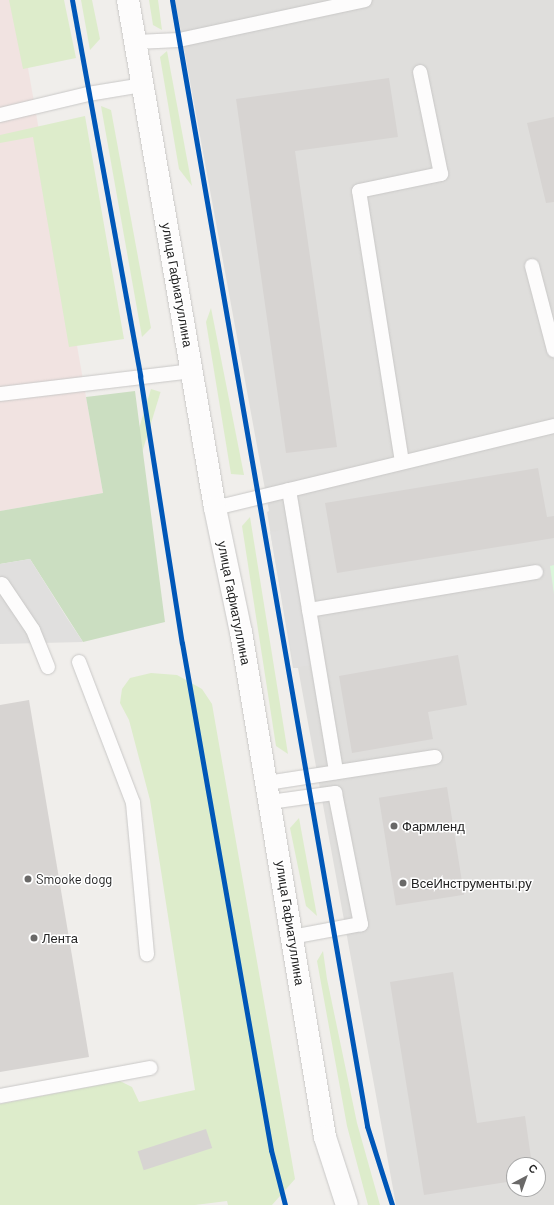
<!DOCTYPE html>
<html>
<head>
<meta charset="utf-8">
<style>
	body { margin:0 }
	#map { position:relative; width:554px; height:1205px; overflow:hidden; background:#f0eeeb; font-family:Barlow,sans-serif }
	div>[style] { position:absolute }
	.residential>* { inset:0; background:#dfdedc }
	.commercial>* { inset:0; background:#f1e3e1 }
	.grass>* { inset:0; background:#ddeccb; transform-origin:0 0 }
	.forest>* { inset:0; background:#cbdec1 }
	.park>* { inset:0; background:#daf5da }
	.parking>* { inset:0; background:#e0dfde; transform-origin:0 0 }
	.building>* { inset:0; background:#d7d4d2; transform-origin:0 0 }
	.roads { filter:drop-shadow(0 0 1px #c9c8c7) drop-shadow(0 0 1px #c9c8c7) }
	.service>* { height:14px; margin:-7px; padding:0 7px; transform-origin:7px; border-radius:7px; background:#fdfcfc }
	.tertiary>* { height:22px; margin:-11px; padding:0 11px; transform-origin:11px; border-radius:11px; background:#fdfcfc }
	.cycleway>* { height:5px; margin:-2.5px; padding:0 2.5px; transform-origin:2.5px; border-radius:2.5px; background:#0057b8 }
	.dots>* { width:11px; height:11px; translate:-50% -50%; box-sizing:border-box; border:2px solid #fff; border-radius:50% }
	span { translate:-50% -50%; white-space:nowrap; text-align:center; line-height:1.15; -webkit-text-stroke:3px #fff; paint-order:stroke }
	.street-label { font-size:13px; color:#222 }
	.poi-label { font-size:13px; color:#222 }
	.left { translate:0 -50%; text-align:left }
	.north { position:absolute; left:506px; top:1157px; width:40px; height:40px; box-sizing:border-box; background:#fff; border:1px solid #a7a7a7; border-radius:50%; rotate:41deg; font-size:11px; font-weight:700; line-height:16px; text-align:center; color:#222 }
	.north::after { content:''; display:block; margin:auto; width:14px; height:18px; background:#6a6968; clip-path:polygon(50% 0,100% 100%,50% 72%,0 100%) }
</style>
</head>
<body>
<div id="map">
	<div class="residential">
		<div style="clip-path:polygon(evenodd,175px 0,554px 0,554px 1205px,396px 1205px,298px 668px,293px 668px,267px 512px,269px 511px,175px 0,514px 1165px,538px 1165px,538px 1189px,514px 1189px,514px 1165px)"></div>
	</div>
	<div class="commercial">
		<div style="clip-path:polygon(0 0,16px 0,103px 493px,0 511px)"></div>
	</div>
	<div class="grass">
		<div style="clip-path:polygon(9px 0,64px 0,76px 58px,23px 69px)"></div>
		<div style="clip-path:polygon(81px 0,92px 0,100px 39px,90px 50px)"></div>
		<div style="clip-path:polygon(149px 0,158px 0,162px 30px,153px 25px)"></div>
		<div style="clip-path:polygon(167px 51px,192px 186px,179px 169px,160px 57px)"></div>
		<div style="clip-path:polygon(101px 106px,111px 110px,151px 328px,142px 337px)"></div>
		<div style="clip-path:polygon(85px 116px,124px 339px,69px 347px,33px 137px,0 143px,0 135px)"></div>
		<div style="clip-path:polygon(211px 308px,244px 475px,231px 474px,206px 322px)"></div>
		<div style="left:151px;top:389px;width:10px;height:91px;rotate:17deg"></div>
		<div style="clip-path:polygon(250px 517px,288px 754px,276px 746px,242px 526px)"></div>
		<div style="clip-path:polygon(151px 673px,177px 675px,202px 689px,212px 704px,295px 1179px,272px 1205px,228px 1205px,227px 1201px,195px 1205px,0 1205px,0 1104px,120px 1081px,132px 1087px,139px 1102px,195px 1090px,150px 800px,129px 720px,120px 703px,122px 689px,130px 678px)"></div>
		<div style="clip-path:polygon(299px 818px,317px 916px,306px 906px,290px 828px)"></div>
		<div style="clip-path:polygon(323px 951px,327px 979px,357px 1123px,380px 1205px,368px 1205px,347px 1126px,317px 961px)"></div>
	</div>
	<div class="forest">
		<div style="clip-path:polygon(135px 391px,165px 622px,83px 642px,30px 559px,0 564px,0 511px,103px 493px,86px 397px)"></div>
	</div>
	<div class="park">
		<div style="clip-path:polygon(554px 565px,554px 594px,550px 566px)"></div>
	</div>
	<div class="parking">
		<div style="left:287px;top:529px;width:138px;height:17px;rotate:80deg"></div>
		<div style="clip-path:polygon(30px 559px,67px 618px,83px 642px,0 644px,0 564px)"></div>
	</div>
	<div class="building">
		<div style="clip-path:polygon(389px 78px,398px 137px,295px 151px,337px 447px,286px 453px,236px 99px)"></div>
		<div style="clip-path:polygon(554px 117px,554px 202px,546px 203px,527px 123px)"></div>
		<div style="clip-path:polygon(538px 468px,547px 517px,554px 516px,554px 538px,337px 573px,325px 503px)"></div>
		<div style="clip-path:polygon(458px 655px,467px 705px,428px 712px,433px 739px,352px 753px,339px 676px)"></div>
		<div style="clip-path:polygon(29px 700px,89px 1057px,0 1072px,0 705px)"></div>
		<div style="left:447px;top:787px;width:109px;height:69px;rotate:81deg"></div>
		<div style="clip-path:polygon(453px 972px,477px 1123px,525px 1116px,532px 1165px,514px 1165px,514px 1181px,424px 1195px,390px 982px)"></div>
		<div style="left:206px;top:1129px;width:20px;height:72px;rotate:72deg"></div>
	</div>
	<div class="roads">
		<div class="service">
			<div style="left:136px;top:42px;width:43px;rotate:-2.7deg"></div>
			<div style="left:179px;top:40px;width:190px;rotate:-12.1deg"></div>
			<div style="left:0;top:115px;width:90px;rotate:-13.4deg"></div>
			<div style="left:88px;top:94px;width:56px;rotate:-9.3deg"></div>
			<div style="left:532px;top:266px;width:87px;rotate:75.3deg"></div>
			<div style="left:0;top:394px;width:193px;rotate:-6.8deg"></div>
			<div style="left:402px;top:462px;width:274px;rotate:-99deg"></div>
			<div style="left:359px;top:191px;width:84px;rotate:-11.7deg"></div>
			<div style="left:441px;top:174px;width:104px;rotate:-101.6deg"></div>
			<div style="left:289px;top:490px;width:286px;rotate:80.5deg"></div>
			<div style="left:215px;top:508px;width:349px;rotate:-13.6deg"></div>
			<div style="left:2px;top:584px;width:55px;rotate:56deg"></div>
			<div style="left:33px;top:630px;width:40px;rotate:68deg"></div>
			<div style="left:309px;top:610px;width:230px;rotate:-9.5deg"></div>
			<div style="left:79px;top:662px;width:151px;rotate:69deg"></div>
			<div style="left:133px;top:803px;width:152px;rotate:84.7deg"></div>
			<div style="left:267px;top:783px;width:170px;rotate:-8.8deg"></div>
			<div style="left:270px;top:802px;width:66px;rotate:-7.9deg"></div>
			<div style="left:335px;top:793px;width:134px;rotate:78.8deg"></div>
			<div style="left:361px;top:924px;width:70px;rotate:169.3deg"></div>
			<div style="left:0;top:1096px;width:153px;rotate:-10.6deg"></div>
		</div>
		<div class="tertiary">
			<div style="left:128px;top:0;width:515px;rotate:80.28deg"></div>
			<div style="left:215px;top:508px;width:127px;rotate:78.2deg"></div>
			<div style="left:241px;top:632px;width:512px;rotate:80.56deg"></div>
			<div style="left:325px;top:1137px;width:71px;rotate:72.1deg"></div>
		</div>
	</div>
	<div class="cycleway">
		<div style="left:72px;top:0;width:382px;rotate:79.7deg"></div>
		<div style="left:140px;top:376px;width:270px;rotate:81.1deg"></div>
		<div style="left:182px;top:643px;width:515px;rotate:80.04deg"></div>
		<div style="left:271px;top:1150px;width:57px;rotate:75.7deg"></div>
		<div style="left:172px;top:0;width:1143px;rotate:80.17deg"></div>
		<div style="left:367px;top:1126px;width:83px;rotate:72.4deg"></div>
	</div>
	<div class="dots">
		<div style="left:394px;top:826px;background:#6a6968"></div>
		<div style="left:28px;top:879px;background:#6a6968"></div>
		<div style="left:403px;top:883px;background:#6a6968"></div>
		<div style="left:34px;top:938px;background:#6a6968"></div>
	</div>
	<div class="street-label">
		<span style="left:177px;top:285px;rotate:80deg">улица Гафиатуллина</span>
		<span style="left:234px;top:603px;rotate:79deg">улица Гафиатуллина</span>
		<span style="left:290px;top:923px;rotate:81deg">улица Гафиатуллина</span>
	</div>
	<div class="poi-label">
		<span class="left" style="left:402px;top:826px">Фармленд</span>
		<span class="left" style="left:36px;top:879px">Smooke dogg</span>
		<span class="left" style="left:411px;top:883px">ВсеИнструменты.ру</span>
		<span class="left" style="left:42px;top:938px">Лента</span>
	</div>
	<div class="north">С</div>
</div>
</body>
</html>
